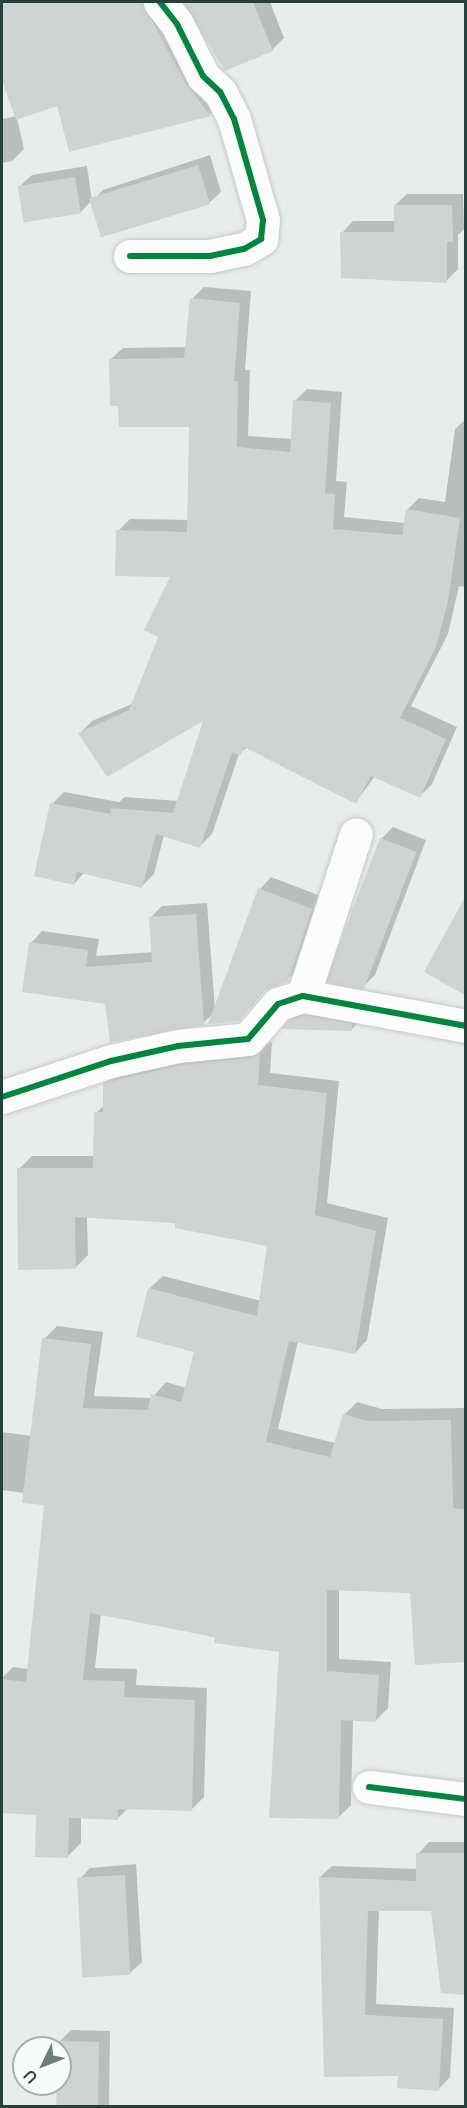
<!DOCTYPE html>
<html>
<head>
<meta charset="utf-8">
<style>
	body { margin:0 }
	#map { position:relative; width:467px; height:2108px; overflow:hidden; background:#e8edeb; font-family:Manrope,sans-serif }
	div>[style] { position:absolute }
	.shadow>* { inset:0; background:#0003 }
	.building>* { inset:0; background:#cfd4d2; transform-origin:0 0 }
	.roads { filter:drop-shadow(0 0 2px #c5cac8) drop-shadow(0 0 2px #c5cac8) }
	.minor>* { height:33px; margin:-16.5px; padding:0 16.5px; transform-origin:16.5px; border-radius:16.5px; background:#fcfcfc }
	.cycleway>* { height:6px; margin:-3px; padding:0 3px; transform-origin:3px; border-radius:3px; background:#00873e }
	span { translate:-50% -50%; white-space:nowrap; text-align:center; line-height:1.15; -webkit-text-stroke:4.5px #f7fbf9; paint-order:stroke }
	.frame { position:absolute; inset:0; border:3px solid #24423a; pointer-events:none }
	.north { position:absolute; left:12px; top:2036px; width:60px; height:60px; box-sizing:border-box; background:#f7fbf9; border:2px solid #a3b1ad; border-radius:50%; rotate:227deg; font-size:16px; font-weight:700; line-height:24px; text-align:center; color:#24423a }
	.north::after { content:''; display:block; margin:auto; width:21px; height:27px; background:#697e78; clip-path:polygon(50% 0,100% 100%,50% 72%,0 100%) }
</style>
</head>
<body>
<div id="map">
	<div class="shadow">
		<div style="clip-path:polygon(2px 2px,156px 2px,221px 103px,210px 114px,70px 150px,58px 104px,17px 118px,24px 149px,12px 161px,2px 163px,2px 119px,17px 116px,2px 72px)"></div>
		<div style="clip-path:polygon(185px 2px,270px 2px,284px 38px,272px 50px,193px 12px)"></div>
		<div style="clip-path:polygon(210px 155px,221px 192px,209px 203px,91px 201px,81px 212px,20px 186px,32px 175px,87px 166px,92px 201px,103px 190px)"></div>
		<div style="clip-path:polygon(407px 194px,463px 194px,464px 229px,458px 235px,458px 269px,446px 281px,342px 233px,353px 221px,395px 221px,395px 205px)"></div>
		<div style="clip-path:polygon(204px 287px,251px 291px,245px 370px,250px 370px,248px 436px,292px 439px,295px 401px,307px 389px,342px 392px,336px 481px,347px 482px,344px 517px,405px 523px,407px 510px,419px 498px,445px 502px,455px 429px,466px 419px,466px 587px,459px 586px,448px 634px,411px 706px,457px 727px,432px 784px,420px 796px,375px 776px,356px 802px,247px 747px,239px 754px,212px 834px,200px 846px,164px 835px,154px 874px,142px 886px,85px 872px,74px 884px,52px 804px,64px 792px,119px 802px,125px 797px,178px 801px,206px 718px,80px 733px,92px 721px,134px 703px,160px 636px,172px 576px,118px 531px,130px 519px,189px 520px,190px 425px,120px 404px,110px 360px,123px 348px,187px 347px,192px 299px)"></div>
		<div style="clip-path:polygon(393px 827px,426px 840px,375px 975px,363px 987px,381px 839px)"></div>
		<div style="clip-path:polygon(271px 877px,323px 897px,299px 968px,287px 980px,266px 989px,250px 1008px,214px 1013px,203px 1023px,107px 1003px,31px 943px,42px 931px,99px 939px,96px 956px,153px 952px,151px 917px,162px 906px,207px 903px,215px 1010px,260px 889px)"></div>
		<div style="clip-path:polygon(466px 900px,466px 993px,426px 971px)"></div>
		<div style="clip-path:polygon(302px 1009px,363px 1018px,351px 1030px,290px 1021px)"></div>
		<div style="clip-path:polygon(272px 1042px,270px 1073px,339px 1081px,327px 1203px,388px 1218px,367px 1340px,355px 1353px,298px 1341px,278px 1429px,335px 1443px,344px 1415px,357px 1402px,382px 1409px,466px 1408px,466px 1661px,416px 1664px,411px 1591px,339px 1589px,339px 1659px,391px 1662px,388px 1708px,375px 1721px,353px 1719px,351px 1805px,338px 1818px,280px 1651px,101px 1613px,95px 1668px,137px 1669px,136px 1685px,207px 1688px,204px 1797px,191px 1810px,128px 1808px,118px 1818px,81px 1817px,81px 1843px,68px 1856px,2px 1760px,2px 1678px,13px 1667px,28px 1669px,45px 1504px,25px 1493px,2px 1490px,2px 1432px,32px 1436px,44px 1339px,57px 1326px,103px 1332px,94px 1396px,152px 1398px,166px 1382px,186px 1388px,196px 1351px,138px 1336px,150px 1288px,163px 1276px,261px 1301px,269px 1245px,176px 1222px,87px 1216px,88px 1255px,75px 1268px,19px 1169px,32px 1156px,95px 1156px,96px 1113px,105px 1104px,105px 1084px,118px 1071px)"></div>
		<div style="clip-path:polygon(429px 1842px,466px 1842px,466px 1994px,442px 1991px,432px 1910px,379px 1909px,376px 2004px,454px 2008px,450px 2077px,439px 2089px,399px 2075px,326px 2076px,320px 1877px,332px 1866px,417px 1869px,418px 1854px)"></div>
		<div style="clip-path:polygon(136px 1864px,142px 1962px,130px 1973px,79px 1880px,90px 1868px)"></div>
		<div style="clip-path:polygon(71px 2030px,110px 2031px,109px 2106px,58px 2106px,59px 2042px)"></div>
	</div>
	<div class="building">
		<div style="clip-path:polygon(2px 2px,142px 2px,186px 84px,211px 116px,69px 152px,57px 106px,16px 120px,2px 80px)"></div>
		<div style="clip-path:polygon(183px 2px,253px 2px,273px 51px,225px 71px)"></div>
		<div style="left:198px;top:165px;width:41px;height:114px;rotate:73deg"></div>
		<div style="left:75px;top:177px;width:37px;height:58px;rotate:81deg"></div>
		<div style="clip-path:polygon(394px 205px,452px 205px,453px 242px,447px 242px,447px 283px,341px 278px,340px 232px,394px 232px)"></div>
		<div style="clip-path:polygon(190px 298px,240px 303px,234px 381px,238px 381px,237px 447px,290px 452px,293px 400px,331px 403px,325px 493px,335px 494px,333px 529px,402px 535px,406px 509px,460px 518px,448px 601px,436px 647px,400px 718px,446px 739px,420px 798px,371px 776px,356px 804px,244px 747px,240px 756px,232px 752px,200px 848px,156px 834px,142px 888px,77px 872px,74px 885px,34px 876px,50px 803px,110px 814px,111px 808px,173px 813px,203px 721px,107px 777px,78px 733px,129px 710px,158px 637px,144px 630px,170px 577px,115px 576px,116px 530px,187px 532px,189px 427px,119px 427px,118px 406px,110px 406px,109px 359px,184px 358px)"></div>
		<div style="left:380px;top:838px;width:39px;height:153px;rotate:21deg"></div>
		<div style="clip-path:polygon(258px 888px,312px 909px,288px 981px,264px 991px,239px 1021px,208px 1024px)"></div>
		<div style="clip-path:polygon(465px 897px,465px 995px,424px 972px)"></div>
		<div style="clip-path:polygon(196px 914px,204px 1025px,110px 1042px,105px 1004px,22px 992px,29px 942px,88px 950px,86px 967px,152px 962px,149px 917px)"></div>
		<div style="clip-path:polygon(304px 1015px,352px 1024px,352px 1031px,281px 1029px,289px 1020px)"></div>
		<div style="clip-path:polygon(260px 1053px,258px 1085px,327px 1093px,315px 1215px,376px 1231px,355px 1354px,289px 1341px,266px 1442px,330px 1457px,343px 1414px,368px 1421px,451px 1420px,453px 1508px,464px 1509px,465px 1662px,415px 1665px,410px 1593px,327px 1590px,327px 1671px,379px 1675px,376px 1722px,341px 1720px,339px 1819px,269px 1818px,279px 1652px,214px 1643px,215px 1637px,90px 1613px,83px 1680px,125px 1681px,124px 1697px,195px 1700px,192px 1811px,118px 1809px,118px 1820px,69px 1818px,68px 1858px,35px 1857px,36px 1815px,2px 1813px,2px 1679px,26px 1682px,44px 1505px,22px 1503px,42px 1338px,91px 1344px,83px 1408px,148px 1410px,151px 1394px,181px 1402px,194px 1352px,136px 1337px,148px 1288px,257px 1316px,267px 1246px,175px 1228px,175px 1223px,75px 1217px,76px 1269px,18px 1270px,17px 1168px,93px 1168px,94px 1112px,103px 1112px,103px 1083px,181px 1065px,250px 1058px)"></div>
		<div style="clip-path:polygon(416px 1853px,465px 1853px,465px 1995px,441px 1993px,431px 1911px,368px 1911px,365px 2015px,443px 2019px,439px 2091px,397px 2088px,398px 2076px,324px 2077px,319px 1877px,416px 1881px)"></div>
		<div style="left:125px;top:1875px;width:100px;height:48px;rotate:87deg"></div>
		<div style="clip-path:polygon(58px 2041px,99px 2042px,98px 2106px,56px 2106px,57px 2084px,60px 2084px)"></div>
	</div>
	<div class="roads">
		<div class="minor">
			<div style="left:130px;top:256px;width:80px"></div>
			<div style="left:210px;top:256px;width:35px;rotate:-12deg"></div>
			<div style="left:244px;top:249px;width:20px;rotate:-30deg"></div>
			<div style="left:261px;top:239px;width:19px;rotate:-84deg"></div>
			<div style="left:263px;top:220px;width:105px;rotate:-106deg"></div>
			<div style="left:234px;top:119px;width:30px;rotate:-117deg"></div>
			<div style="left:220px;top:92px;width:23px;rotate:-137deg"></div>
			<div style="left:203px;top:76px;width:58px;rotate:-116.6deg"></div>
			<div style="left:177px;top:24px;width:28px;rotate:-128deg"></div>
			<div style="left:303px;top:996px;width:170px;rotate:-71.9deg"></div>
			<div style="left:2px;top:1097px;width:115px;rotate:-18.3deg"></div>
			<div style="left:111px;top:1061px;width:69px;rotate:-12.6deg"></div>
			<div style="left:178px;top:1046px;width:70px;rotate:-5.7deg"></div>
			<div style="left:248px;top:1039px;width:46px;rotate:-49.4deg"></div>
			<div style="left:278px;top:1004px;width:26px;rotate:-18deg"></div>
			<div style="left:303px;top:996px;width:166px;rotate:10.4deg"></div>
			<div style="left:369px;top:1787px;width:98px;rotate:7.1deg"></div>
		</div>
	</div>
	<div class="cycleway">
		<div style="left:130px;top:256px;width:80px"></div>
		<div style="left:210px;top:256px;width:35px;rotate:-12deg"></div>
		<div style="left:244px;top:249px;width:20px;rotate:-30deg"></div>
		<div style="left:261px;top:239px;width:19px;rotate:-84deg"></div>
		<div style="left:263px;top:220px;width:105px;rotate:-106deg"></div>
		<div style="left:234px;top:119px;width:30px;rotate:-117deg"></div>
		<div style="left:220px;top:92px;width:23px;rotate:-137deg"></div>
		<div style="left:203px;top:76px;width:58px;rotate:-116.6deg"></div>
		<div style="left:177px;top:24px;width:28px;rotate:-128deg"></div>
		<div style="left:2px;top:1097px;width:115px;rotate:-18.3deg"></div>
		<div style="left:111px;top:1061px;width:69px;rotate:-12.6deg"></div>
		<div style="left:178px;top:1046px;width:70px;rotate:-5.7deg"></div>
		<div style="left:248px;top:1039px;width:46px;rotate:-49.4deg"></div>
		<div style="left:278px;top:1004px;width:26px;rotate:-18deg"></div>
		<div style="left:303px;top:996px;width:166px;rotate:10.4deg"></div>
		<div style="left:369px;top:1787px;width:98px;rotate:7.1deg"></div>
	</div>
	<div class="frame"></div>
	<div class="north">U</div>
</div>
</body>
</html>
